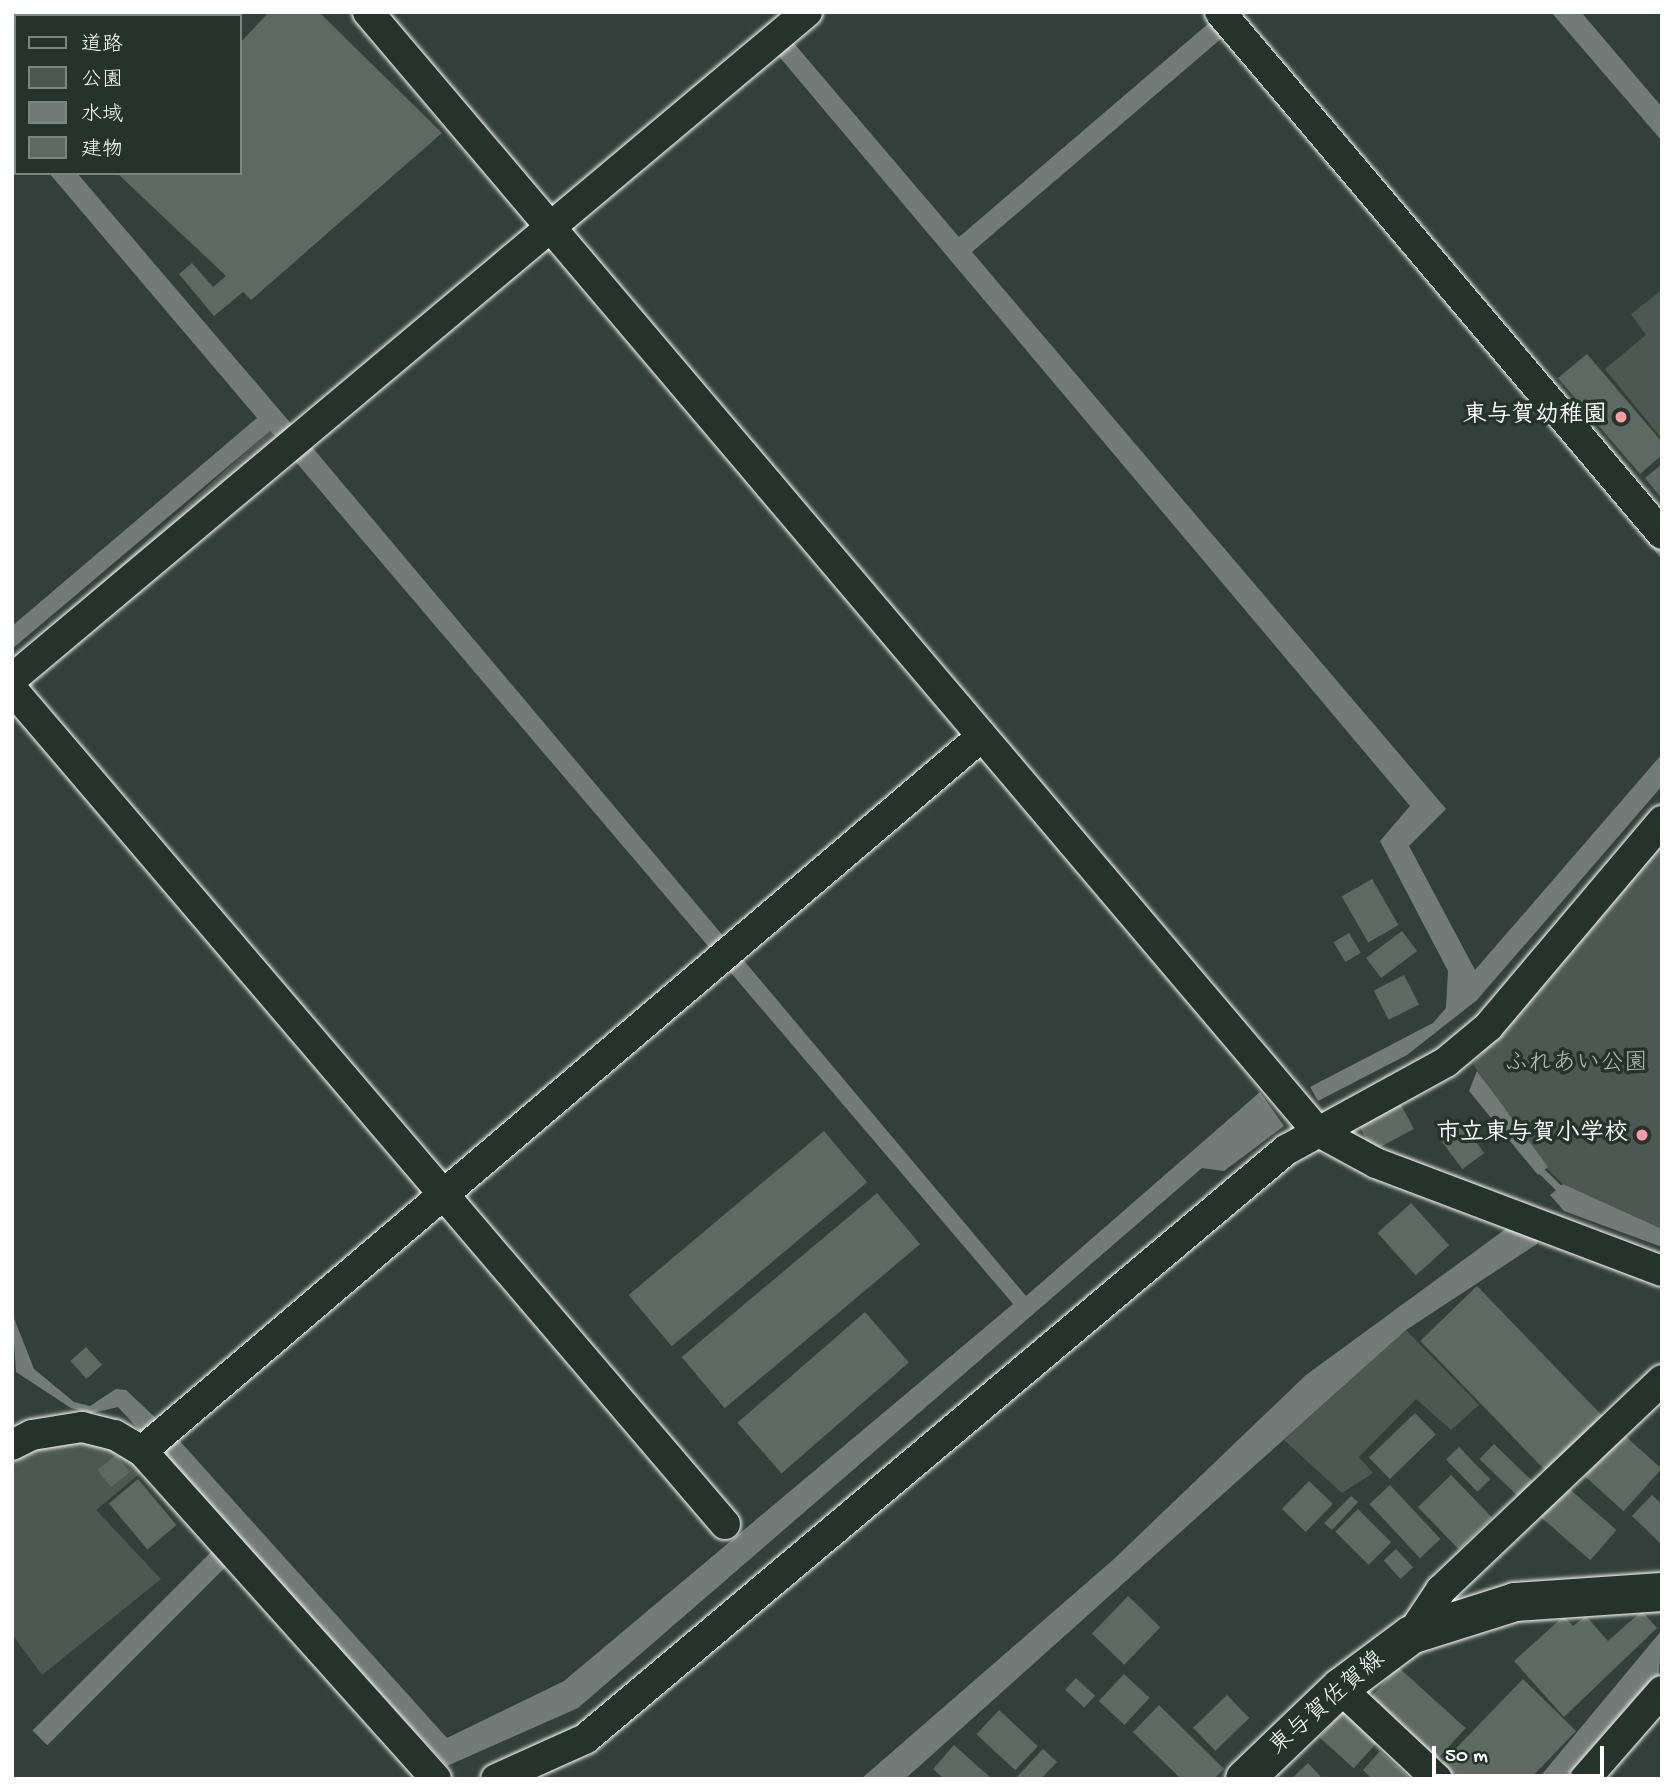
<!DOCTYPE html>
<html>
<head>
<meta charset="utf-8">
<style>
	body { margin:0 }
	#map { position:relative; width:1674px; height:1791px; overflow:hidden; background:#333f3a; font-family:"Gochi Hand","Klee One",sans-serif }
	div>[style] { position:absolute }
	.green>* { inset:0; background:#4d5853; transform-origin:0 0 }
	.water>* { inset:0; background:#737b78; transform-origin:0 0 }
	.stream>* { height:7px; margin:-3.5px; padding:0 3.5px; transform-origin:3.5px; border-radius:3.5px; background:#737b78 }
	.building>* { inset:0; background:#5f6964; transform-origin:0 0 }
	.roads { filter:drop-shadow(0 0 2px #fff) drop-shadow(0 0 2px #fff) }
	.minor>* { height:30px; margin:-15px; padding:0 15px; transform-origin:15px; border-radius:15px; background:#26332d }
	.major>* { height:38px; margin:-19px; padding:0 19px; transform-origin:19px; border-radius:19px; background:#26332d }
	.dots>* { width:19px; height:19px; translate:-50% -50%; box-sizing:border-box; border:4px solid #26332d; border-radius:50% }
	span { translate:-50% -50%; white-space:nowrap; text-align:center; line-height:1.15; -webkit-text-stroke:7px #26332d; paint-order:stroke }
	.poi-label { font-size:24px; color:#fff; font-weight:700 }
	.right { translate:-100% -50%; text-align:right }
	.park-label { font-size:24px; color:#b8bcba }
	.street-label { font-size:24px; color:#fff }
	.frame { position:absolute; inset:0; border:14px solid #fff; pointer-events:none }
	.legend { position:absolute; left:14px; top:14px; width:228px; height:161px; box-sizing:border-box; background:#26332d; border:2px solid #7d8581; margin:0; padding:9px 12px; list-style:none; font-size:21px; color:#fff }
	.legend li { display:flex; align-items:center; gap:14px; height:35px }
	.legend b { width:35px; border:2px solid #7d8581 }
	.scale { position:absolute; left:1432px; top:1746px; width:172px; height:32px; box-sizing:border-box; border:4px solid #fff; border-top:0; padding-left:9px; font-size:21px; line-height:24px; white-space:nowrap; color:#fff; -webkit-text-stroke:5px #26332d; paint-order:stroke }
</style>
</head>
<body>
<div id="map">
	<div class="green">
		<div style="clip-path:polygon(1662px 290px,1662px 439px,1605px 369px,1646px 335px,1631px 314px)"></div>
		<div style="left:270px;top:430px;width:12px;height:330px;rotate:48deg"></div>
		<div style="clip-path:polygon(1662px 841px,1662px 1229px,1563px 1184px,1537px 1159px,1473px 1064px)"></div>
		<div style="clip-path:polygon(1406px 1330px,1479px 1405px,1451px 1430px,1416px 1399px,1359px 1457px,1373px 1473px,1342px 1493px,1284px 1440px)"></div>
		<div style="clip-path:polygon(83px 1437px,121px 1449px,144px 1470px,96px 1510px,161px 1579px,42px 1675px,12px 1634px,12px 1457px,32px 1446px)"></div>
	</div>
	<div class="water">
		<div style="clip-path:polygon(1551px 12px,1581px 12px,1662px 107px,1662px 141px)"></div>
		<div style="clip-path:polygon(1209px 23px,1222px 38px,972px 252px,1446px 809px,1409px 846px,1475px 970px,1662px 754px,1662px 786px,1477px 1000px,1407px 1055px,1318px 1101px,1310px 1087px,1433px 1023px,1446px 1008px,1448px 971px,1380px 841px,1410px 806px,777px 54px,792px 41px,959px 237px)"></div>
		<div style="clip-path:polygon(49px 173px,77px 173px,293px 426px,278px 439px,270px 431px,12px 649px,12px 626px,257px 418px)"></div>
		<div style="clip-path:polygon(312px 447px,1026px 1296px,1260px 1092px,1284px 1126px,1224px 1171px,1202px 1168px,578px 1708px,447px 1766px,118px 1407px,92px 1413px,71px 1408px,16px 1372px,12px 1313px,34px 1369px,74px 1402px,90px 1406px,116px 1389px,126px 1390px,178px 1439px,447px 1738px,564px 1681px,1013px 1304px,295px 461px)"></div>
		<div style="clip-path:polygon(1477px 1071px,1548px 1167px,1538px 1175px,1469px 1091px)"></div>
		<div style="clip-path:polygon(1563px 1184px,1662px 1229px,1662px 1247px,1564px 1211px,1550px 1195px)"></div>
		<div style="clip-path:polygon(1507px 1228px,1538px 1238px,1537px 1244px,1406px 1330px,905px 1779px,861px 1779px,1114px 1559px,1306px 1375px)"></div>
		<div style="left:215px;top:1548px;width:21px;height:258px;rotate:45deg"></div>
		<div style="clip-path:polygon(1662px 1630px,1658px 1687px,1651px 1694px,1641px 1691px,1564px 1779px,1538px 1779px)"></div>
	</div>
	<div class="stream">
		<div style="left:1651px;top:541px;width:17px;rotate:50deg"></div>
		<div style="left:1536px;top:1166px;width:40px;rotate:44deg"></div>
	</div>
	<div class="building">
		<div style="left:124px;top:12px;width:95px;height:5px"></div>
		<div style="clip-path:polygon(269px 12px,319px 12px,442px 133px,251px 300px,243px 292px,214px 316px,179px 274px,192px 263px,213px 287px,226px 276px,117px 173px,240px 173px,240px 43px)"></div>
		<div style="clip-path:polygon(1587px 354px,1662px 442px,1662px 455px,1640px 474px,1558px 378px)"></div>
		<div style="clip-path:polygon(1662px 464px,1662px 499px,1645px 478px)"></div>
		<div style="left:1372px;top:879px;width:53px;height:35px;rotate:60deg"></div>
		<div style="left:1402px;top:931px;width:25px;height:45px;rotate:53deg"></div>
		<div style="left:1349px;top:933px;width:23px;height:18px;rotate:59deg"></div>
		<div style="left:1404px;top:975px;width:33px;height:34px;rotate:63deg"></div>
		<div style="left:1398px;top:1099px;width:34px;height:47px;rotate:62deg"></div>
		<div style="left:1460px;top:1121px;width:40px;height:27px;rotate:53deg"></div>
		<div style="left:824px;top:1131px;width:67px;height:255px;rotate:50deg"></div>
		<div style="left:877px;top:1193px;width:67px;height:255px;rotate:50deg"></div>
		<div style="left:1411px;top:1203px;width:57px;height:45px;rotate:48deg"></div>
		<div style="left:1477px;top:1286px;width:185px;height:79px;rotate:46deg"></div>
		<div style="left:865px;top:1312px;width:67px;height:169px;rotate:49deg"></div>
		<div style="left:86px;top:1347px;width:24px;height:21px;rotate:48deg"></div>
		<div style="left:1415px;top:1413px;width:30px;height:64px;rotate:46deg"></div>
		<div style="left:1623px;top:1434px;width:52px;height:57px;rotate:42deg"></div>
		<div style="left:1494px;top:1444px;width:60px;height:21px;rotate:44deg"></div>
		<div style="left:1459px;top:1447px;width:45px;height:18px;rotate:46deg"></div>
		<div style="left:116px;top:1455px;width:22px;height:24px;rotate:51deg"></div>
		<div style="left:1451px;top:1475px;width:59px;height:46px;rotate:46deg"></div>
		<div style="left:138px;top:1479px;width:60px;height:38px;rotate:50deg"></div>
		<div style="left:1309px;top:1481px;width:33px;height:39px;rotate:44deg"></div>
		<div style="left:1390px;top:1485px;width:74px;height:28px;rotate:47deg"></div>
		<div style="left:1566px;top:1486px;width:67px;height:40px;rotate:41deg"></div>
		<div style="clip-path:polygon(1652px 1495px,1662px 1504px,1662px 1545px,1632px 1516px)"></div>
		<div style="clip-path:polygon(1351px 1496px,1358px 1502px,1332px 1530px,1324px 1523px)"></div>
		<div style="left:1358px;top:1509px;width:47px;height:32px;rotate:45deg"></div>
		<div style="left:1396px;top:1549px;width:25px;height:17px;rotate:47deg"></div>
		<div style="left:1128px;top:1596px;width:45px;height:52px;rotate:44deg"></div>
		<div style="clip-path:polygon(1642px 1611px,1657px 1628px,1564px 1717px,1514px 1661px,1564px 1616px,1573px 1626px,1586px 1616px,1608px 1641px)"></div>
		<div style="left:1398px;top:1667px;width:91px;height:46px;rotate:42deg"></div>
		<div style="left:1124px;top:1674px;width:35px;height:37px;rotate:43deg"></div>
		<div style="left:1076px;top:1678px;width:26px;height:16px;rotate:43deg"></div>
		<div style="clip-path:polygon(1523px 1679px,1576px 1731px,1530px 1779px,1448px 1779px,1437px 1768px)"></div>
		<div style="left:1227px;top:1695px;width:32px;height:47px;rotate:46deg"></div>
		<div style="clip-path:polygon(1159px 1705px,1224px 1769px,1214px 1779px,1181px 1779px,1133px 1732px)"></div>
		<div style="left:1347px;top:1707px;width:46px;height:41px;rotate:42deg"></div>
		<div style="left:999px;top:1710px;width:53px;height:33px;rotate:43deg"></div>
		<div style="clip-path:polygon(954px 1745px,992px 1779px,944px 1779px,933px 1769px)"></div>
		<div style="clip-path:polygon(1043px 1749px,1057px 1762px,1041px 1779px,1015px 1779px)"></div>
		<div style="clip-path:polygon(1380px 1751px,1411px 1779px,1372px 1779px,1363px 1770px)"></div>
		<div style="clip-path:polygon(1308px 1763px,1323px 1779px,1291px 1779px)"></div>
	</div>
	<div class="roads">
		<div class="minor">
			<div style="left:368px;top:12px;width:1467px;rotate:49.7deg"></div>
			<div style="left:1317px;top:1131px;width:67px;rotate:28.5deg"></div>
			<div style="left:1376px;top:1163px;width:306px;rotate:20.7deg"></div>
			<div style="left:1220px;top:12px;width:684px;rotate:49.74deg"></div>
			<div style="left:12px;top:679px;width:1038px;rotate:-40deg"></div>
			<div style="left:12px;top:689px;width:1098px;rotate:49.51deg"></div>
			<div style="left:12px;top:1445px;width:22px;rotate:-27deg"></div>
			<div style="left:32px;top:1435px;width:51px;rotate:-9.1deg"></div>
			<div style="left:82px;top:1427px;width:34px;rotate:14deg"></div>
			<div style="left:115px;top:1435px;width:31px;rotate:31deg"></div>
			<div style="left:142px;top:1451px;width:440px;rotate:48.1deg"></div>
			<div style="left:142px;top:1451px;width:1103px;rotate:-40.4deg"></div>
			<div style="left:1411px;top:1635px;width:54px;rotate:-56.3deg"></div>
			<div style="left:1441px;top:1590px;width:305px;rotate:-43.5deg"></div>
			<div style="left:1340px;top:1688px;width:133px;rotate:43.2deg"></div>
			<div style="left:496px;top:1779px;width:98px;rotate:-24.2deg"></div>
			<div style="left:585px;top:1739px;width:916px;rotate:-40.04deg"></div>
			<div style="left:1286px;top:1150px;width:183px;rotate:-28.8deg"></div>
			<div style="left:1446px;top:1062px;width:55px;rotate:-39.8deg"></div>
			<div style="left:1488px;top:1027px;width:270px;rotate:-49.8deg"></div>
			<div style="left:1585px;top:1779px;width:117px;rotate:-48.8deg"></div>
		</div>
		<div class="major">
			<div style="left:1245px;top:1779px;width:132px;rotate:-43.8deg"></div>
			<div style="left:1340px;top:1688px;width:89px;rotate:-36.7deg"></div>
			<div style="left:1411px;top:1635px;width:109px;rotate:-17.6deg"></div>
			<div style="left:1515px;top:1602px;width:147px;rotate:-3.9deg"></div>
		</div>
	</div>
	<div class="dots">
		<div style="left:1621px;top:417px;background:#ff9aa2"></div>
		<div style="left:1642px;top:1135px;background:#ff9aa2"></div>
	</div>
	<div class="poi-label">
		<span class="right" style="left:1607px;top:417px">東与賀幼稚園</span>
		<span class="right" style="left:1628px;top:1135px">市立東与賀小学校</span>
	</div>
	<div class="park-label">
		<span style="left:1576px;top:1065px">ふれあい公園</span>
	</div>
	<div class="street-label">
		<span style="left:1328px;top:1704px;rotate:-41deg">東与賀佐賀線</span>
	</div>
	<div class="frame"></div>
	<ul class="legend">
	<li><b style="height:9px;background:#26332d"></b>道路</li>
	<li><b style="height:19px;background:#4d5853"></b>公園</li>
	<li><b style="height:19px;background:#737b78"></b>水域</li>
	<li><b style="height:19px;background:#5f6964"></b>建物</li>
	</ul>
	<div class="scale">50 m</div>
</div>
</body>
</html>
